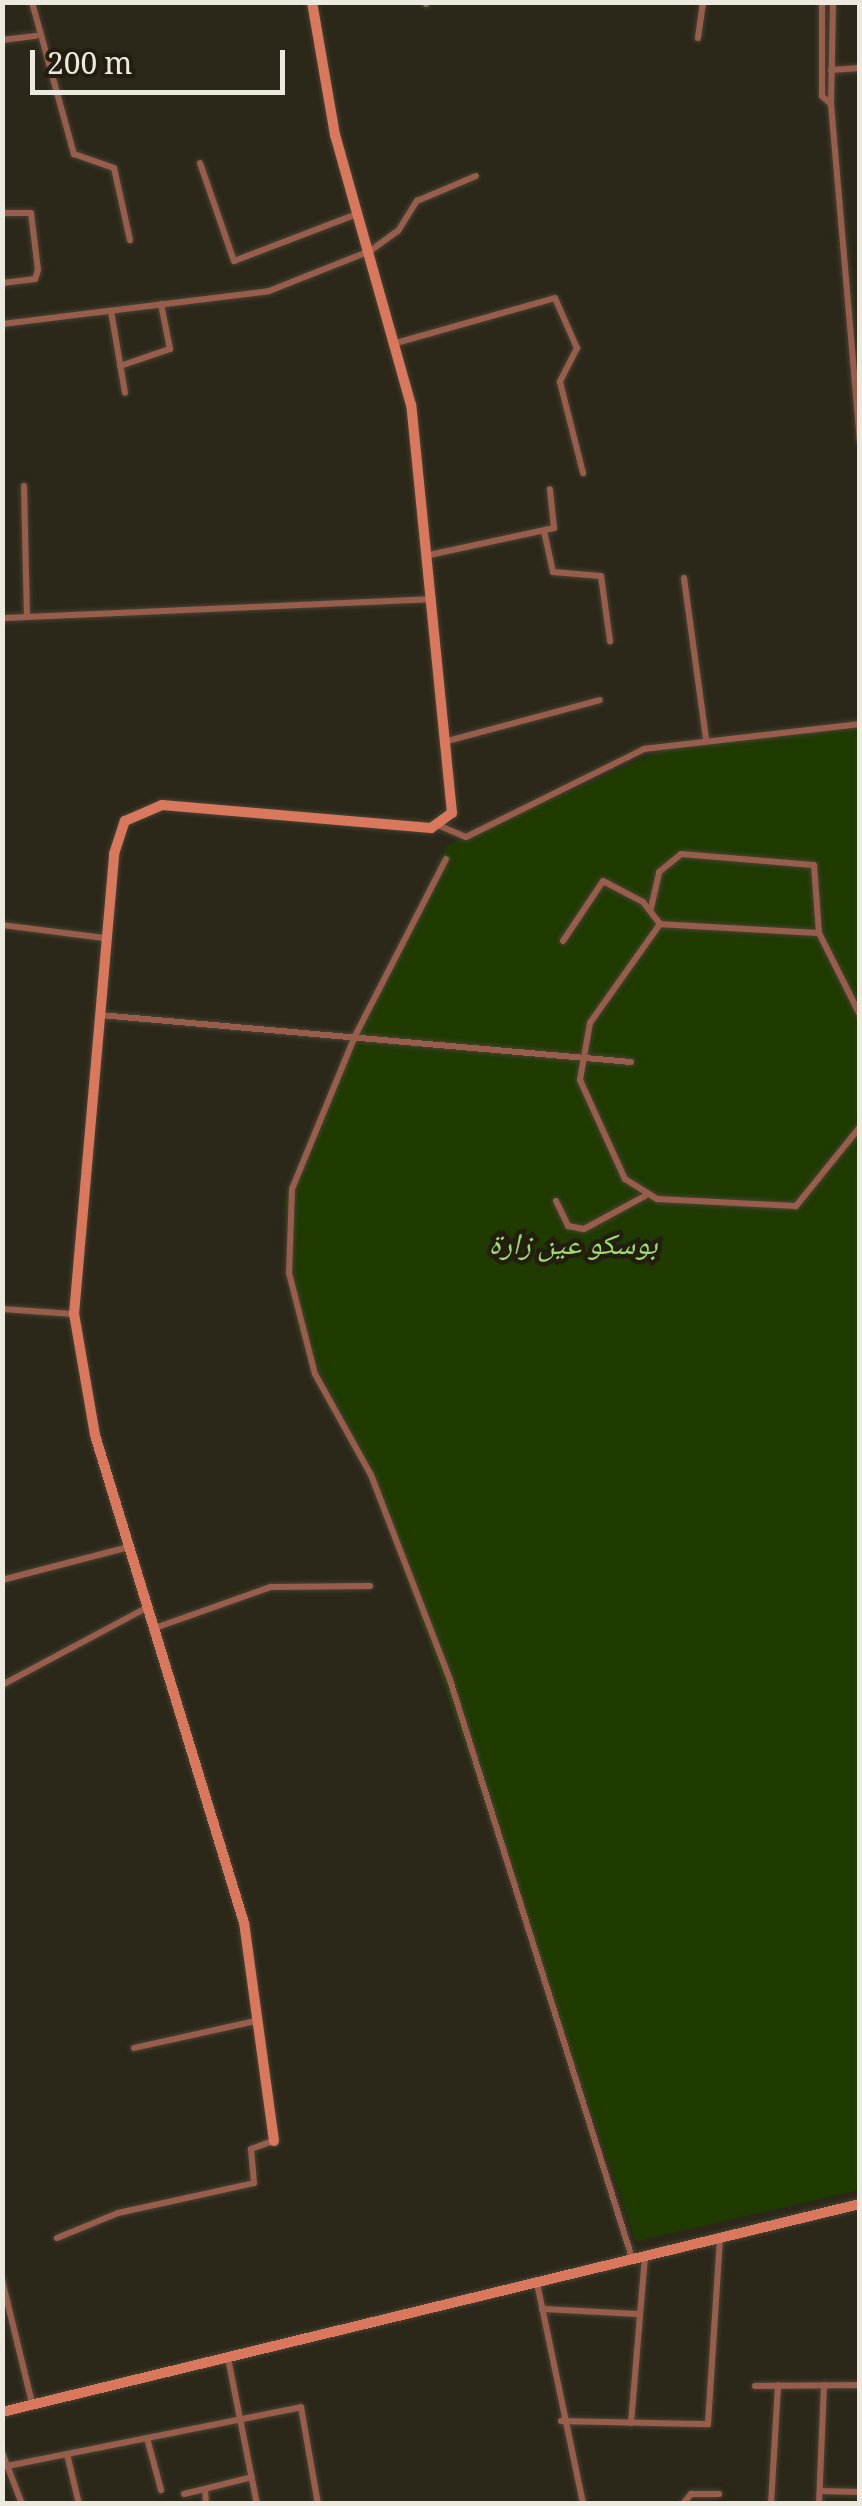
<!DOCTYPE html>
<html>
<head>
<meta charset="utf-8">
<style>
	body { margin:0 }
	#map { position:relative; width:862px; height:2506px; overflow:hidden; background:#2c2819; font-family:Georgia,"Noto Naskh Arabic",serif }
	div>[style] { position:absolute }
	.green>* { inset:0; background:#1f3b00 }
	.roads { filter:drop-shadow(0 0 2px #474335) drop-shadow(0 0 2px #474335) }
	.street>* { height:6px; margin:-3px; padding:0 3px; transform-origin:3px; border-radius:3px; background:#995d4c }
	.secondary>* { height:10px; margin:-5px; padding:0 5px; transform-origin:5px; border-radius:5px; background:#d9785d }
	span { translate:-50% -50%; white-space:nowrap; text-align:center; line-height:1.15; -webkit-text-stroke:9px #231e10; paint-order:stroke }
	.park-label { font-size:30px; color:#9edc6c; font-style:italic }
	.frame { position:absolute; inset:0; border:5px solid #ece9df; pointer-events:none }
	.scale { position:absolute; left:30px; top:50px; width:255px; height:45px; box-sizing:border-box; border:5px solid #ece9df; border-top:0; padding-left:12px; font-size:30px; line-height:35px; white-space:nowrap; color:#ece9df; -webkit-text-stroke:8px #231e10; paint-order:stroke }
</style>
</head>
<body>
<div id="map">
	<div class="green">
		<div style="clip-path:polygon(859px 726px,859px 2190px,636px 2241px,368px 1467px,296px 1327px,284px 1202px,447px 845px,676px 744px)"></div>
	</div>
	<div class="roads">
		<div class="street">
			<div style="left:32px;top:2px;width:158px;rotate:74.6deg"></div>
			<div style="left:74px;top:154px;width:42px;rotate:19.3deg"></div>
			<div style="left:114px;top:168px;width:74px;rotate:77.5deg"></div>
			<div style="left:426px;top:2px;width:2px;rotate:90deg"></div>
			<div style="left:822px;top:2px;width:94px;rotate:90deg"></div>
			<div style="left:822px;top:96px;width:12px;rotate:42deg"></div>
			<div style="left:833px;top:2px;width:102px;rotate:91.1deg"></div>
			<div style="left:831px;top:104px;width:338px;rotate:85.1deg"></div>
			<div style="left:698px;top:38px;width:36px;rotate:-82deg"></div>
			<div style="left:2px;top:40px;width:34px;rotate:-7deg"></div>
			<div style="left:831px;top:70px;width:29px;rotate:-4deg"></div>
			<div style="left:200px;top:163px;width:104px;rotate:70.9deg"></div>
			<div style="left:234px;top:261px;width:132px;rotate:-20.9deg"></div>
			<div style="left:2px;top:213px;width:29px"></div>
			<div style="left:31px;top:213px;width:57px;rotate:83deg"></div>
			<div style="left:38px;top:270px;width:9px;rotate:108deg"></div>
			<div style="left:35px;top:279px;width:33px;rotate:173deg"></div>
			<div style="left:111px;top:311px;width:83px;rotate:80.3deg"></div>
			<div style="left:2px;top:324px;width:269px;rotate:-7deg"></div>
			<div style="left:269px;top:291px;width:109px;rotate:-21.6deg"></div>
			<div style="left:370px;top:251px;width:34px;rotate:-36deg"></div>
			<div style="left:398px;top:231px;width:36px;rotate:-58deg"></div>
			<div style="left:417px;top:201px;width:64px;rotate:-23deg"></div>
			<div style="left:396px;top:343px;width:165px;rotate:-15.8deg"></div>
			<div style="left:555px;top:298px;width:55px;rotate:66.3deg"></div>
			<div style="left:577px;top:348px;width:38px;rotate:117deg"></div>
			<div style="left:560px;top:382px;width:94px;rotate:75.8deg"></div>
			<div style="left:120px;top:366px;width:53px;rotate:-18.8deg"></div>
			<div style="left:170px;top:349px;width:46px;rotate:-101.3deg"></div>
			<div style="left:24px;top:486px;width:131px;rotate:88.7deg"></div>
			<div style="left:544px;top:531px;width:42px;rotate:77.6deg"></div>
			<div style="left:553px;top:572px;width:48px;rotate:4.8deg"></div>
			<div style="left:601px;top:576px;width:66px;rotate:82.1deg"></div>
			<div style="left:429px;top:555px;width:128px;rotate:-12.2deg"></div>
			<div style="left:554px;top:528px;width:39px;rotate:-96deg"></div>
			<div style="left:684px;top:578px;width:162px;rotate:82.2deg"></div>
			<div style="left:2px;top:618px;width:431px;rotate:-2.5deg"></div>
			<div style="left:447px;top:741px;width:158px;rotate:-15deg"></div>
			<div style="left:440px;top:826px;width:28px;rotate:23deg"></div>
			<div style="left:466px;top:837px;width:199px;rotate:-26.3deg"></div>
			<div style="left:644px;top:749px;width:217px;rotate:-6.6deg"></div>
			<div style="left:446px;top:859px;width:199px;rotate:117.2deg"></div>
			<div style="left:355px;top:1036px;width:165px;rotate:112.4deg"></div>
			<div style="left:292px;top:1189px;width:84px;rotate:92deg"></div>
			<div style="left:289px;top:1273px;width:104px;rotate:75.6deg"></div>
			<div style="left:315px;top:1374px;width:115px;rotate:61deg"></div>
			<div style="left:371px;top:1475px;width:220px;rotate:68.9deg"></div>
			<div style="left:450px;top:1680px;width:606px;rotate:72.52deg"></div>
			<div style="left:651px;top:908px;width:37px;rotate:-77deg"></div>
			<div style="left:659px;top:872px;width:28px;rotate:-39deg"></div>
			<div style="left:681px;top:854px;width:133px;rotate:4.7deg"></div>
			<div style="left:814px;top:865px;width:68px;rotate:85.8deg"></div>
			<div style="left:819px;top:933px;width:92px;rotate:63.4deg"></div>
			<div style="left:2px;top:925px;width:104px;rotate:7.2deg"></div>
			<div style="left:819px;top:933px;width:159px;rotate:-176.8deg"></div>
			<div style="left:660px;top:924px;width:121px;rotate:125.3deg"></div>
			<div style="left:590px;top:1023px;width:58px;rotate:100deg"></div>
			<div style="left:580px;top:1080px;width:109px;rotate:65.6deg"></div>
			<div style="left:625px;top:1179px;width:38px;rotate:32deg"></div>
			<div style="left:657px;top:1199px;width:139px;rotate:2.9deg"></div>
			<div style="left:796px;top:1206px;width:102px;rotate:-51deg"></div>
			<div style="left:563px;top:941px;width:72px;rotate:-56.3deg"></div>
			<div style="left:603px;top:881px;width:45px;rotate:27.7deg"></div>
			<div style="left:643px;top:902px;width:28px;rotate:52deg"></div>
			<div style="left:100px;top:1015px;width:533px;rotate:5.06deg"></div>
			<div style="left:556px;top:1201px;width:28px;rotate:64deg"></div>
			<div style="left:568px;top:1226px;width:16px;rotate:11deg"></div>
			<div style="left:584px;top:1229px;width:69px;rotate:-28.4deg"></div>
			<div style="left:2px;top:1309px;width:72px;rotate:4deg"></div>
			<div style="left:2px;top:1580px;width:131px;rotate:-14.6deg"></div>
			<div style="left:155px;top:1628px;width:123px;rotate:-19.5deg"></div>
			<div style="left:271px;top:1587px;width:99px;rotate:-0.6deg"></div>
			<div style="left:2px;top:1685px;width:166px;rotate:-28.1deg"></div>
			<div style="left:134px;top:2048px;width:125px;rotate:-12.5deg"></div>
			<div style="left:57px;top:2238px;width:66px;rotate:-22.3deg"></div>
			<div style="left:118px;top:2213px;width:139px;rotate:-12.4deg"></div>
			<div style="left:254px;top:2183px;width:34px;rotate:-95deg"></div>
			<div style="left:251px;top:2149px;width:23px;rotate:-20deg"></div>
			<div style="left:2px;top:2280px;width:127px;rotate:76.3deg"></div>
			<div style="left:537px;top:2283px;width:226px;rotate:78.2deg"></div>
			<div style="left:542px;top:2309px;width:97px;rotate:3deg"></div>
			<div style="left:228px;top:2358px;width:149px;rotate:78.8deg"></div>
			<div style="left:755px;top:2386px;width:105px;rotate:-0.5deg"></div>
			<div style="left:561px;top:2421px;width:147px;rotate:1.2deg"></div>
			<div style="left:708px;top:2424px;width:185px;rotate:-86.3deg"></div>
			<div style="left:631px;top:2423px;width:167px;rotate:-85.2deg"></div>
			<div style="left:147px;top:2438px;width:54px;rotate:74.9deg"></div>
			<div style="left:2px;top:2452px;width:56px;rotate:69deg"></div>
			<div style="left:67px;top:2454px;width:51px;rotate:76.5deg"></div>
			<div style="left:2px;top:2467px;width:305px;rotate:-11.3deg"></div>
			<div style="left:301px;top:2407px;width:98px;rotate:80.1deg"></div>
			<div style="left:205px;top:2489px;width:15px;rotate:86deg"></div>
			<div style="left:820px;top:2491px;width:40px;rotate:1.4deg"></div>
			<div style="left:184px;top:2494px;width:70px;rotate:-14deg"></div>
			<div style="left:683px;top:2504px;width:13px;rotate:-51deg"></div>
			<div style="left:691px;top:2494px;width:28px"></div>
			<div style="left:771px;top:2504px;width:119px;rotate:-86.6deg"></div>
			<div style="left:819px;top:2504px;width:119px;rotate:-87.6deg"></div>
		</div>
		<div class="secondary">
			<div style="left:274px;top:2141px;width:220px;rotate:-97.8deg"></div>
			<div style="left:244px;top:1923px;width:510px;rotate:-106.98deg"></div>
			<div style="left:95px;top:1435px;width:123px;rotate:-99.8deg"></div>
			<div style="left:74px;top:1314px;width:462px;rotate:-85deg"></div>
			<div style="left:114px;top:854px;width:35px;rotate:-72deg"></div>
			<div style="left:125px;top:821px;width:40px;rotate:-23.4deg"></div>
			<div style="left:162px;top:805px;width:270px;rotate:4.9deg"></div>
			<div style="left:431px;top:828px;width:26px;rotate:-36deg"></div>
			<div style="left:452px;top:813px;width:410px;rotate:-95.7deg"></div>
			<div style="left:411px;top:405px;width:280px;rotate:-105.7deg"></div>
			<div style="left:335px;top:135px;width:135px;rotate:-99.8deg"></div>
			<div style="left:2px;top:2412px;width:883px;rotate:-13.63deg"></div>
		</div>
	</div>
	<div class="park-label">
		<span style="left:573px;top:1248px">بوسكو عين زارة</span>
	</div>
	<div class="frame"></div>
	<div class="scale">200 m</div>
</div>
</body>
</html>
